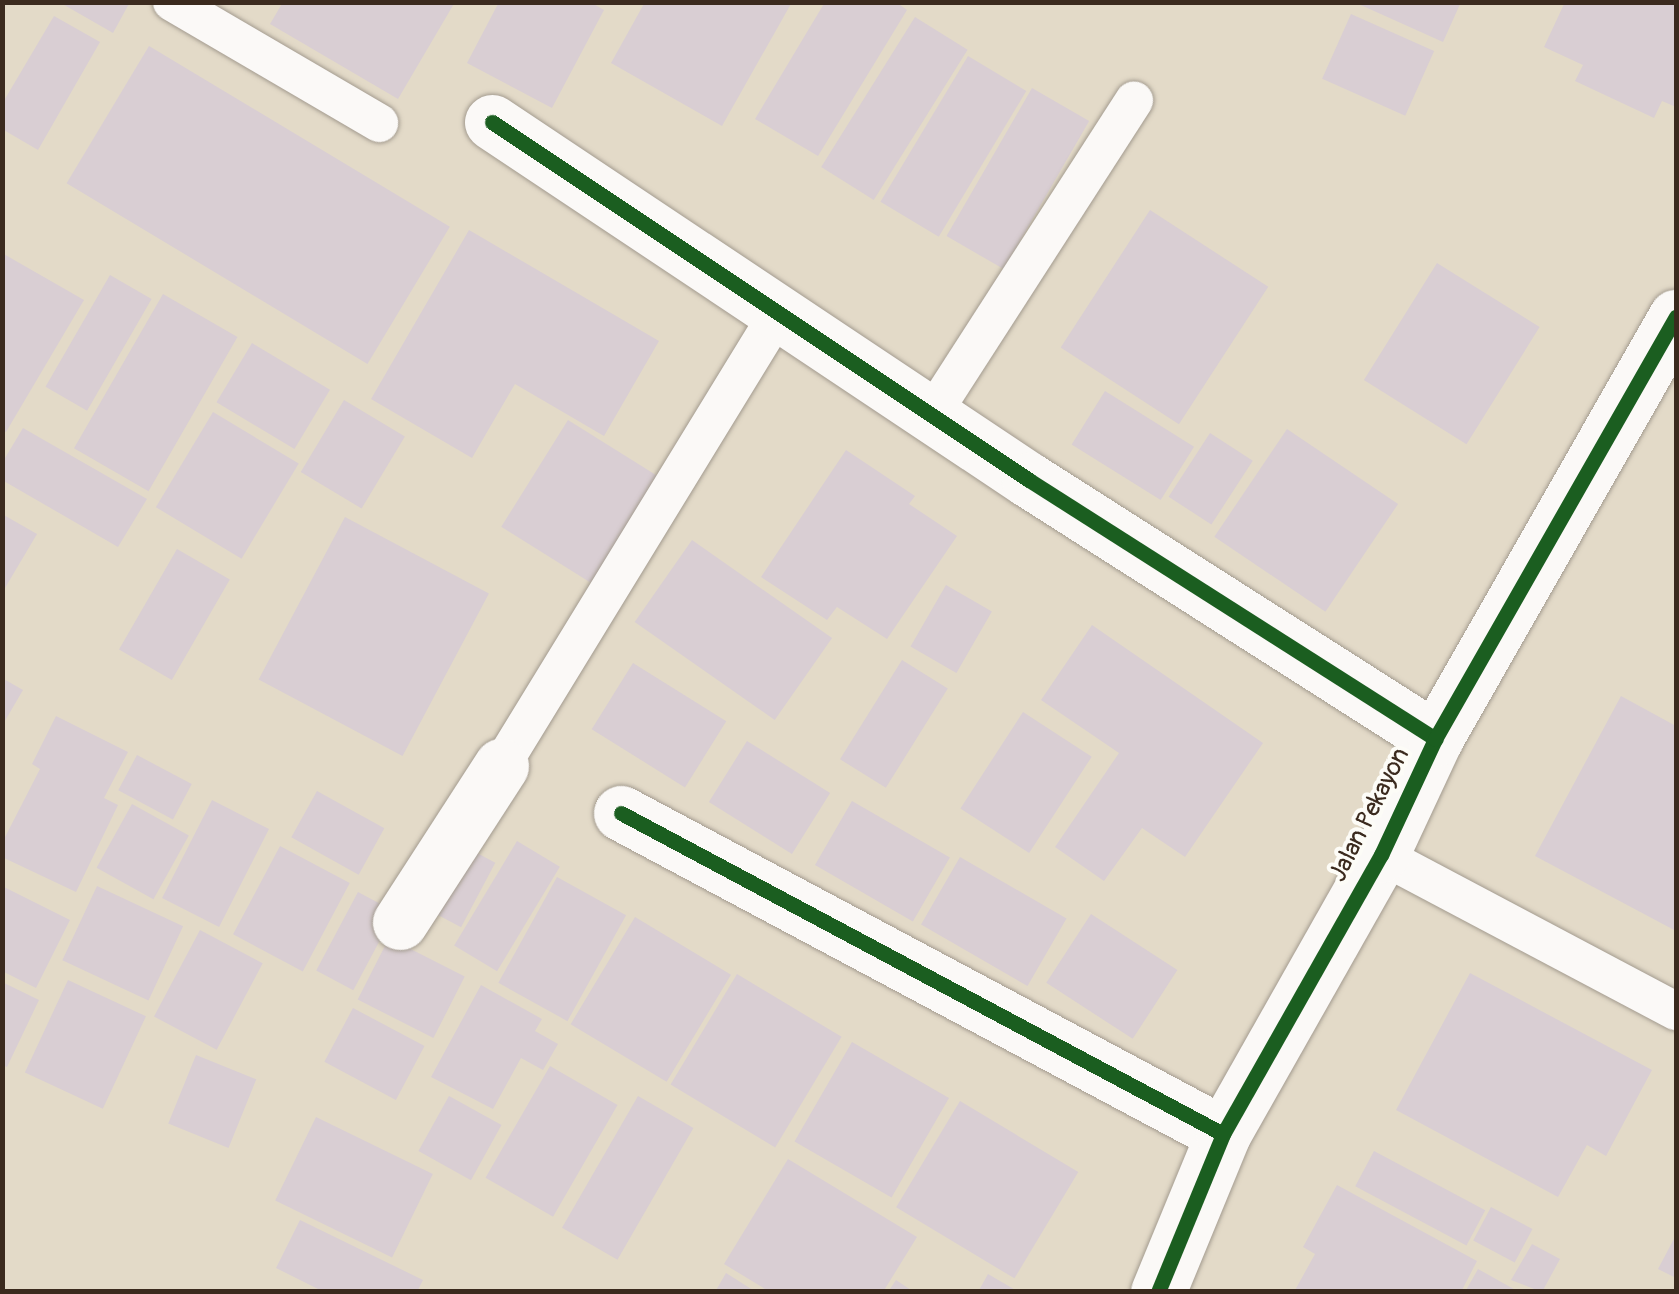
<!DOCTYPE html>
<html>
<head>
<meta charset="utf-8">
<style>
	body { margin:0 }
	#map { position:relative; width:1679px; height:1294px; overflow:hidden; background:#e3dac8; font-family:Pangolin,sans-serif }
	div>[style] { position:absolute }
	.building>* { inset:0; background:#d9ced3; transform-origin:0 0 }
	.roads { filter:drop-shadow(0 0 2px #a39b8f) drop-shadow(0 0 2px #a39b8f) }
	.service>* { height:38px; margin:-19px; padding:0 19px; transform-origin:19px; border-radius:19px; background:#fbf9f7 }
	.minor>* { height:55px; margin:-27.5px; padding:0 27.5px; transform-origin:27.5px; border-radius:27.5px; background:#fbf9f7 }
	.cycleway>* { height:15px; margin:-7.5px; padding:0 7.5px; transform-origin:7.5px; border-radius:7.5px; background:#1b5e20 }
	span { translate:-50% -50%; white-space:nowrap; text-align:center; line-height:1.15; -webkit-text-stroke:8px #fdfcf7; paint-order:stroke }
	.street-label { font-size:25px; color:#3b2a1e }
	.frame { position:absolute; inset:0; border:5px solid #3b2a1e; pointer-events:none }
</style>
</head>
<body>
<div id="map">
	<div class="building">
		<div style="clip-path:polygon(59px 2px,130px 2px,113px 33px)"></div>
		<div style="clip-path:polygon(283px 2px,455px 2px,398px 99px,270px 24px)"></div>
		<div style="clip-path:polygon(499px 2px,590px 2px,604px 10px,552px 108px,467px 63px)"></div>
		<div style="clip-path:polygon(645px 2px,792px 2px,722px 126px,611px 63px)"></div>
		<div style="clip-path:polygon(825px 2px,896px 2px,907px 10px,818px 156px,755px 119px)"></div>
		<div style="clip-path:polygon(1354px 2px,1461px 2px,1443px 42px)"></div>
		<div style="clip-path:polygon(1565px 2px,1676px 2px,1676px 107px,1662px 101px,1654px 118px,1575px 81px,1583px 65px,1544px 47px)"></div>
		<div style="left:1351px;top:14px;width:91px;height:71px;rotate:24deg"></div>
		<div style="clip-path:polygon(54px 16px,100px 42px,38px 150px,2px 129px,2px 104px)"></div>
		<div style="left:915px;top:17px;width:62px;height:177px;rotate:32deg"></div>
		<div style="left:149px;top:46px;width:351px;height:160px;rotate:31deg"></div>
		<div style="left:968px;top:56px;width:68px;height:170px;rotate:31deg"></div>
		<div style="left:1032px;top:88px;width:66px;height:171px;rotate:30deg"></div>
		<div style="left:1150px;top:210px;width:141px;height:164px;rotate:33deg"></div>
		<div style="clip-path:polygon(469px 230px,659px 341px,604px 436px,515px 384px,472px 458px,371px 399px)"></div>
		<div style="clip-path:polygon(2px 253px,84px 300px,6px 432px,2px 430px)"></div>
		<div style="left:1437px;top:263px;width:121px;height:138px;rotate:32deg"></div>
		<div style="left:110px;top:275px;width:48px;height:129px;rotate:30deg"></div>
		<div style="left:163px;top:294px;width:86px;height:178px;rotate:30deg"></div>
		<div style="left:252px;top:343px;width:91px;height:69px;rotate:31deg"></div>
		<div style="left:1105px;top:391px;width:105px;height:63px;rotate:32deg"></div>
		<div style="left:344px;top:400px;width:71px;height:84px;rotate:31deg"></div>
		<div style="left:213px;top:412px;width:100px;height:111px;rotate:31deg"></div>
		<div style="left:568px;top:420px;width:115px;height:126px;rotate:32deg"></div>
		<div style="clip-path:polygon(23px 428px,147px 499px,118px 547px,2px 480px,2px 463px)"></div>
		<div style="left:1287px;top:429px;width:134px;height:130px;rotate:34deg"></div>
		<div style="left:1210px;top:433px;width:51px;height:76px;rotate:33deg"></div>
		<div style="clip-path:polygon(846px 450px,915px 496px,909px 504px,957px 536px,887px 639px,837px 607px,827px 620px,761px 577px)"></div>
		<div style="clip-path:polygon(2px 514px,37px 534px,2px 593px)"></div>
		<div style="left:345px;top:517px;width:163px;height:184px;rotate:28deg"></div>
		<div style="left:692px;top:540px;width:171px;height:100px;rotate:35deg"></div>
		<div style="left:177px;top:549px;width:61px;height:116px;rotate:30deg"></div>
		<div style="left:946px;top:585px;width:53px;height:71px;rotate:30deg"></div>
		<div style="clip-path:polygon(1092px 625px,1263px 743px,1185px 857px,1142px 828px,1104px 881px,1055px 847px,1119px 753px,1041px 700px)"></div>
		<div style="left:902px;top:660px;width:54px;height:117px;rotate:32deg"></div>
		<div style="left:633px;top:663px;width:110px;height:78px;rotate:32deg"></div>
		<div style="clip-path:polygon(2px 678px,23px 690px,2px 726px)"></div>
		<div style="clip-path:polygon(1621px 696px,1676px 726px,1676px 931px,1535px 856px)"></div>
		<div style="left:1023px;top:712px;width:82px;height:115px;rotate:33deg"></div>
		<div style="clip-path:polygon(56px 716px,128px 752px,104px 798px,118px 805px,76px 892px,2px 857px,2px 843px,40px 769px,32px 764px)"></div>
		<div style="left:747px;top:741px;width:98px;height:72px;rotate:32deg"></div>
		<div style="left:137px;top:755px;width:62px;height:40px;rotate:28deg"></div>
		<div style="left:317px;top:791px;width:77px;height:53px;rotate:29deg"></div>
		<div style="left:212px;top:800px;width:64px;height:110px;rotate:27deg"></div>
		<div style="left:852px;top:801px;width:113px;height:74px;rotate:30deg"></div>
		<div style="left:132px;top:804px;width:65px;height:73px;rotate:29deg"></div>
		<div style="left:517px;top:841px;width:50px;height:122px;rotate:31deg"></div>
		<div style="left:460px;top:844px;width:40px;height:73px;rotate:28deg"></div>
		<div style="left:280px;top:846px;width:79px;height:100px;rotate:28deg"></div>
		<div style="left:960px;top:857px;width:123px;height:78px;rotate:30deg"></div>
		<div style="left:557px;top:877px;width:79px;height:121px;rotate:29deg"></div>
		<div style="left:97px;top:886px;width:95px;height:82px;rotate:25deg"></div>
		<div style="clip-path:polygon(4px 887px,70px 920px,36px 988px,2px 971px)"></div>
		<div style="left:358px;top:892px;width:42px;height:89px;rotate:28deg"></div>
		<div style="left:1091px;top:914px;width:103px;height:82px;rotate:33deg"></div>
		<div style="left:635px;top:917px;width:112px;height:125px;rotate:31deg"></div>
		<div style="left:200px;top:930px;width:71px;height:98px;rotate:28deg"></div>
		<div style="left:389px;top:938px;width:85px;height:69px;rotate:27deg"></div>
		<div style="clip-path:polygon(1470px 973px,1652px 1070px,1606px 1156px,1587px 1145px,1558px 1197px,1396px 1110px)"></div>
		<div style="left:737px;top:974px;width:122px;height:129px;rotate:31deg"></div>
		<div style="left:68px;top:980px;width:86px;height:102px;rotate:25deg"></div>
		<div style="clip-path:polygon(2px 982px,39px 1000px,7px 1067px,2px 1065px)"></div>
		<div style="clip-path:polygon(481px 985px,542px 1019px,535px 1031px,558px 1044px,543px 1070px,521px 1058px,493px 1109px,431px 1077px)"></div>
		<div style="left:353px;top:1008px;width:81px;height:61px;rotate:28deg"></div>
		<div style="left:852px;top:1042px;width:112px;height:115px;rotate:30deg"></div>
		<div style="left:196px;top:1055px;width:65px;height:74px;rotate:22deg"></div>
		<div style="left:550px;top:1066px;width:78px;height:129px;rotate:30deg"></div>
		<div style="left:449px;top:1096px;width:60px;height:63px;rotate:29deg"></div>
		<div style="left:638px;top:1096px;width:64px;height:152px;rotate:30deg"></div>
		<div style="left:960px;top:1101px;width:138px;height:124px;rotate:31deg"></div>
		<div style="left:316px;top:1117px;width:130px;height:93px;rotate:26deg"></div>
		<div style="left:1374px;top:1151px;width:126px;height:40px;rotate:28deg"></div>
		<div style="clip-path:polygon(788px 1159px,917px 1237px,883px 1292px,770px 1292px,724px 1264px)"></div>
		<div style="clip-path:polygon(1337px 1185px,1477px 1261px,1461px 1292px,1294px 1292px,1315px 1254px,1303px 1247px)"></div>
		<div style="left:1491px;top:1207px;width:47px;height:38px;rotate:28deg"></div>
		<div style="clip-path:polygon(300px 1220px,423px 1280px,417px 1292px,324px 1292px,276px 1268px)"></div>
		<div style="clip-path:polygon(1676px 1235px,1676px 1278px,1658px 1269px)"></div>
		<div style="clip-path:polygon(1532px 1244px,1560px 1259px,1542px 1292px,1511px 1280px)"></div>
		<div style="clip-path:polygon(1478px 1269px,1519px 1292px,1465px 1292px)"></div>
		<div style="clip-path:polygon(726px 1273px,756px 1292px,715px 1292px)"></div>
		<div style="clip-path:polygon(988px 1274px,1019px 1292px,978px 1292px)"></div>
		<div style="clip-path:polygon(896px 1280px,914px 1292px,888px 1292px)"></div>
	</div>
	<div class="roads">
		<div class="service">
			<div style="left:172px;top:2px;width:240px;rotate:30.3deg"></div>
			<div style="left:932px;top:414px;width:373px;rotate:-57.2deg"></div>
			<div style="left:501px;top:766px;width:532px;rotate:-58.52deg"></div>
			<div style="left:1381px;top:855px;width:334px;rotate:27.9deg"></div>
		</div>
		<div class="minor">
			<div style="left:492px;top:122px;width:645px;rotate:33.69deg"></div>
			<div style="left:1029px;top:480px;width:482px;rotate:32.5deg"></div>
			<div style="left:621px;top:813px;width:682px;rotate:28.07deg"></div>
			<div style="left:400px;top:922px;width:186px;rotate:-57.1deg"></div>
			<div style="left:1158px;top:1292px;width:171px;rotate:-67.6deg"></div>
			<div style="left:1223px;top:1134px;width:321px;rotate:-60.5deg"></div>
			<div style="left:1381px;top:855px;width:128px;rotate:-65deg"></div>
			<div style="left:1435px;top:739px;width:486px;rotate:-60.3deg"></div>
		</div>
	</div>
	<div class="cycleway">
		<div style="left:492px;top:122px;width:645px;rotate:33.69deg"></div>
		<div style="left:1029px;top:480px;width:482px;rotate:32.5deg"></div>
		<div style="left:621px;top:813px;width:682px;rotate:28.07deg"></div>
		<div style="left:1158px;top:1292px;width:171px;rotate:-67.6deg"></div>
		<div style="left:1223px;top:1134px;width:321px;rotate:-60.5deg"></div>
		<div style="left:1381px;top:855px;width:128px;rotate:-65deg"></div>
		<div style="left:1435px;top:739px;width:486px;rotate:-60.3deg"></div>
	</div>
	<div class="street-label">
		<span style="left:1370px;top:815px;rotate:-63deg">Jalan Pekayon</span>
	</div>
	<div class="frame"></div>
</div>
</body>
</html>
